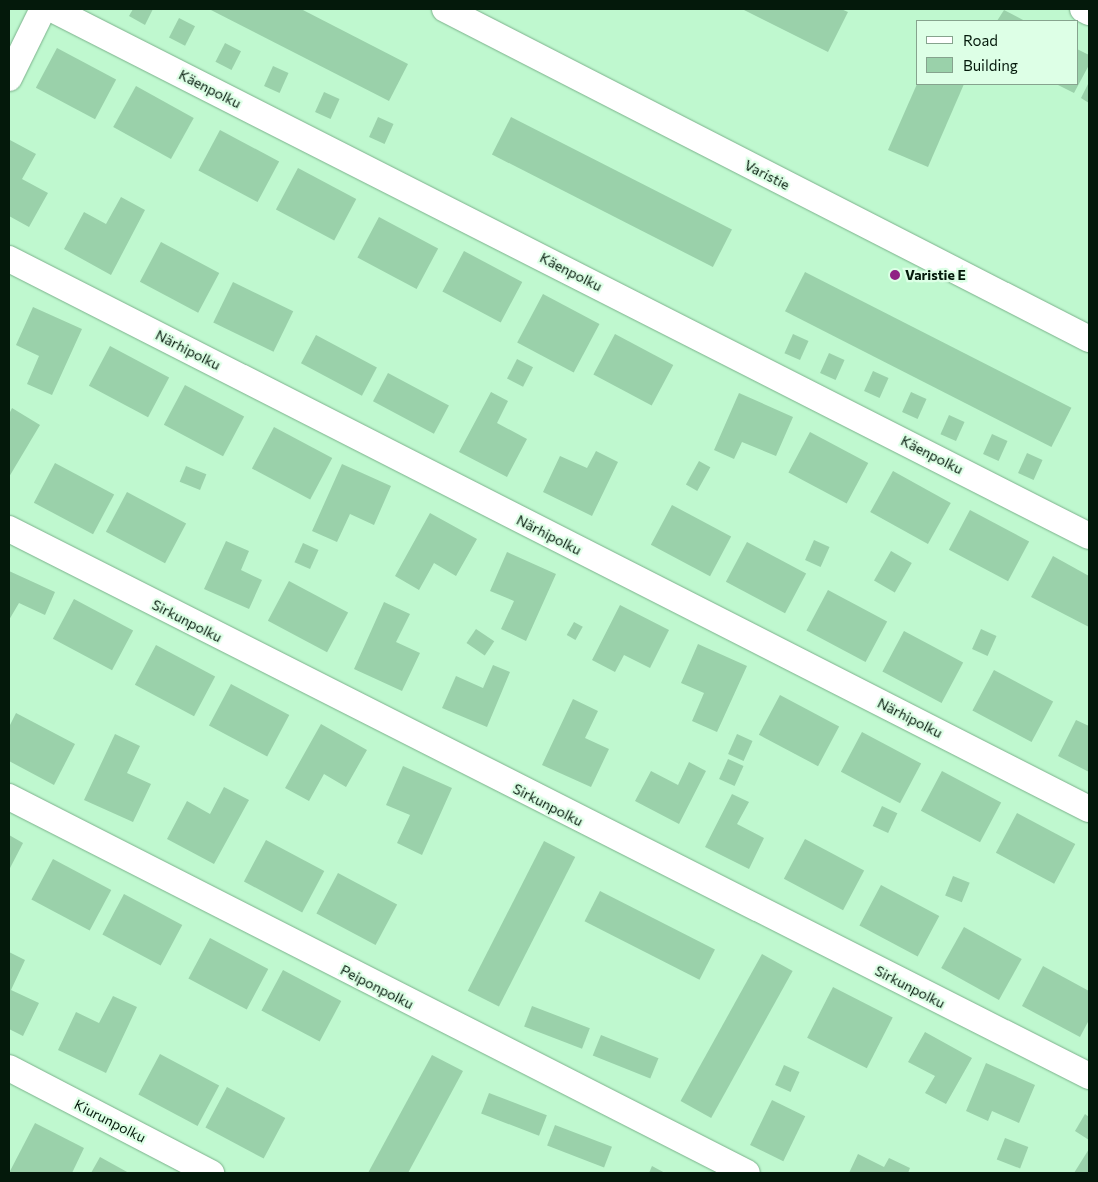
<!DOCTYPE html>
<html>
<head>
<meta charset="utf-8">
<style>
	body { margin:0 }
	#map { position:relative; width:1098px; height:1182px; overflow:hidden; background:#bff8cf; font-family:Commissioner,sans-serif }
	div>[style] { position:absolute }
	.building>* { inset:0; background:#9ad1aa; transform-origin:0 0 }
	.roads { filter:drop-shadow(0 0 1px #7bb18b) drop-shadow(0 0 1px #7bb18b) }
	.minor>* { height:26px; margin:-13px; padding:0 13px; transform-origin:13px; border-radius:13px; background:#fff }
	.dots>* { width:14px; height:14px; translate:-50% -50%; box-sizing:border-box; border:2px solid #ddffe6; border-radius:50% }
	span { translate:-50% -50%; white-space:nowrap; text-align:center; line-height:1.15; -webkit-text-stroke:4.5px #ddffe6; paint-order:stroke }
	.street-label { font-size:14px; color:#04190b }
	.poi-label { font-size:14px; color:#04190b; font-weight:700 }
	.left { translate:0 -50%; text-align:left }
	.frame { position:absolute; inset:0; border:10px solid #04190b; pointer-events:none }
	.legend { position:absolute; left:916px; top:20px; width:162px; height:65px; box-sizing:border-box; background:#ddffe6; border:1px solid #86a38e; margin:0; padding:6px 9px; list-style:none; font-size:15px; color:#04190b }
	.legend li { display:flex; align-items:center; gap:10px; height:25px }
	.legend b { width:25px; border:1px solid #86a38e }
</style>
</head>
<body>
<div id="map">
	<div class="building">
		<div style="clip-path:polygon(133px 9px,153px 9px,145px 25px,129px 16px)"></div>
		<div style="clip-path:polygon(209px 9px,301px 9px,408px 64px,389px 101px)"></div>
		<div style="clip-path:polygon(742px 9px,841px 9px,848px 12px,828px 52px)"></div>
		<div style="clip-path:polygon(1004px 10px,1025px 21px,997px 21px)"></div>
		<div style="left:179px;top:18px;width:18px;height:22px;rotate:27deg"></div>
		<div style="left:225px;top:43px;width:18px;height:21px;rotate:27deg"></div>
		<div style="left:57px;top:48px;width:67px;height:45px;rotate:28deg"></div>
		<div style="clip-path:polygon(1077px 49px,1089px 55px,1089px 65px,1074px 93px,1056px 84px,1077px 84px)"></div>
		<div style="left:273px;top:66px;width:17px;height:22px;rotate:24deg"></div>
		<div style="clip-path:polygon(1089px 82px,1089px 103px,1081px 98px)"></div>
		<div style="clip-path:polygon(917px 84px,964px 84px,928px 167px,888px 150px)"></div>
		<div style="left:136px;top:86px;width:66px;height:47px;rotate:29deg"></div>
		<div style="left:324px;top:92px;width:17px;height:22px;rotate:24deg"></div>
		<div style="left:378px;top:117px;width:17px;height:22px;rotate:24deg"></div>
		<div style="left:511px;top:117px;width:248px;height:42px;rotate:27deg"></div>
		<div style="left:220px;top:130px;width:67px;height:46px;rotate:28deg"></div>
		<div style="clip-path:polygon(10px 140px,36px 154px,22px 179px,48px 193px,29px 227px,9px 216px)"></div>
		<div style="left:298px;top:168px;width:66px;height:47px;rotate:28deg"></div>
		<div style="clip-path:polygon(121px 197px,145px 210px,111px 275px,64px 249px,84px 212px,106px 224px)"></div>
		<div style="left:379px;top:217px;width:67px;height:46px;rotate:28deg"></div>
		<div style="left:161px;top:242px;width:66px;height:45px;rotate:28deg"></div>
		<div style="left:464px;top:251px;width:66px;height:46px;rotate:28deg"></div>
		<div style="left:805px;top:272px;width:299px;height:44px;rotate:27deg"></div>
		<div style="left:233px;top:282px;width:67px;height:45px;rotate:26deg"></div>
		<div style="left:543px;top:294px;width:64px;height:55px;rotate:28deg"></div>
		<div style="clip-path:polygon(33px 307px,82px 329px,52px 395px,27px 384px,39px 356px,16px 345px)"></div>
		<div style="left:615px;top:334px;width:66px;height:46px;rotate:28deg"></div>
		<div style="left:793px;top:334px;width:17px;height:21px;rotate:24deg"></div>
		<div style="left:316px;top:335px;width:69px;height:32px;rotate:28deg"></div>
		<div style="left:110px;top:346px;width:67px;height:45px;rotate:28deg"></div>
		<div style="left:829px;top:353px;width:17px;height:22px;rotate:24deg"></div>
		<div style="left:517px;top:359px;width:18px;height:22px;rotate:27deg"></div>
		<div style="left:873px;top:371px;width:17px;height:22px;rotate:24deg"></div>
		<div style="left:388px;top:373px;width:69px;height:32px;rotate:28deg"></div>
		<div style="left:185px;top:385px;width:67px;height:45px;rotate:28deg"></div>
		<div style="clip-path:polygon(491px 392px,508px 401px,497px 423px,527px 439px,507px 477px,459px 452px)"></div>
		<div style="left:911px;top:392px;width:17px;height:22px;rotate:24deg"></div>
		<div style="clip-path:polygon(739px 393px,793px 417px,776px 456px,742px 442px,734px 459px,714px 450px)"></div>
		<div style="clip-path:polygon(12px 408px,40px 425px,9px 477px,9px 414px)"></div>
		<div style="left:949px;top:415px;width:17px;height:21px;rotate:24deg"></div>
		<div style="left:274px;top:427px;width:66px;height:47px;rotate:28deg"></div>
		<div style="left:810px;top:432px;width:66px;height:46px;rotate:28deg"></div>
		<div style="left:992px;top:434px;width:17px;height:22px;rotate:24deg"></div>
		<div style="clip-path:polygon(596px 451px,618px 462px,592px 516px,543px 492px,560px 456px,587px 468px)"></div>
		<div style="left:1027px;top:453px;width:17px;height:22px;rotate:24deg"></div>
		<div style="left:699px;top:461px;width:13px;height:27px;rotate:29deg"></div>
		<div style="left:55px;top:463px;width:67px;height:45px;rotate:28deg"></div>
		<div style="clip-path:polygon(342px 464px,391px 486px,374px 525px,350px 514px,337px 542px,312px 531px)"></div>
		<div style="left:186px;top:466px;width:22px;height:17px;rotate:22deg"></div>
		<div style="left:893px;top:471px;width:66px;height:47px;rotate:29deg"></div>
		<div style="left:127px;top:492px;width:67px;height:45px;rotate:28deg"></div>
		<div style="left:672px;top:505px;width:67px;height:45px;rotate:28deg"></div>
		<div style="left:970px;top:510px;width:67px;height:45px;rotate:28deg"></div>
		<div style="clip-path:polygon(430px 513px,477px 539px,456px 576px,434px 563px,419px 590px,395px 576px)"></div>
		<div style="left:814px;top:540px;width:17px;height:22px;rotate:24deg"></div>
		<div style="clip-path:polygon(226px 541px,249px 551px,241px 570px,262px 580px,249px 609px,204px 589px)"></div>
		<div style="left:747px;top:542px;width:67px;height:45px;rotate:28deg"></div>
		<div style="left:303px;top:543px;width:17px;height:21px;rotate:24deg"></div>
		<div style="left:891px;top:551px;width:24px;height:34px;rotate:30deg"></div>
		<div style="clip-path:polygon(507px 552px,556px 574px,526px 641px,501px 629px,514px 601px,490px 591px)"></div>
		<div style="clip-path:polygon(1053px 556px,1089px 576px,1089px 627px,1031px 597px)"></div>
		<div style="clip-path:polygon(9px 571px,55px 592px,45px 615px,19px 603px,9px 620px)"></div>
		<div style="left:289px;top:581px;width:67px;height:45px;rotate:28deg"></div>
		<div style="left:828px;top:590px;width:67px;height:46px;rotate:28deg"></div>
		<div style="left:74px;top:599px;width:67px;height:45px;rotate:28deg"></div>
		<div style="clip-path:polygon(384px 602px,410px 614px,396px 642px,420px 653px,402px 691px,354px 669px)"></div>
		<div style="clip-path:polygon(620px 605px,669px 630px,650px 668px,624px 655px,615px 672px,592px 660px)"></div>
		<div style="left:574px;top:622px;width:10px;height:15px;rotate:29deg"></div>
		<div style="left:476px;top:629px;width:22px;height:17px;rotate:34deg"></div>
		<div style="left:981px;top:629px;width:17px;height:22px;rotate:24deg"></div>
		<div style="left:904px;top:631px;width:67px;height:46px;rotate:28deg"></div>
		<div style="clip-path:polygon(698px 644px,747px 666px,717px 732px,692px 721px,704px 693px,681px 683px)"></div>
		<div style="left:156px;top:645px;width:67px;height:45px;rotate:28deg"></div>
		<div style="clip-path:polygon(493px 665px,510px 672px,487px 727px,442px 708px,456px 676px,483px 688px)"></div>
		<div style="left:994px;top:670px;width:67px;height:46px;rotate:28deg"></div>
		<div style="left:231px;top:684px;width:66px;height:47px;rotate:28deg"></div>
		<div style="left:780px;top:695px;width:67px;height:45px;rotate:28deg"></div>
		<div style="clip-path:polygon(573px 699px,598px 711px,585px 738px,609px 749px,591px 787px,542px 765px)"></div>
		<div style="clip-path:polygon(16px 713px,75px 744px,54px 785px,9px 761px,9px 727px)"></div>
		<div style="clip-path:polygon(1076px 720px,1089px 726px,1089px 772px,1058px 756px)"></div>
		<div style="clip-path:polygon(321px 724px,367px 750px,346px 787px,324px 774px,309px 801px,285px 788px)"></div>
		<div style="left:862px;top:732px;width:67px;height:45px;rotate:28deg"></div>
		<div style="clip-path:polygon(115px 734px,140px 746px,127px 773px,151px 784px,133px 822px,84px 800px)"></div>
		<div style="left:737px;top:734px;width:17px;height:22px;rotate:24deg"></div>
		<div style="left:728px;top:759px;width:17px;height:22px;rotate:24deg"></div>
		<div style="clip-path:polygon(689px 762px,706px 771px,679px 824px,635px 801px,651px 771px,678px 785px)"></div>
		<div style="clip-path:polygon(403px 766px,452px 788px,422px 855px,397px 843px,410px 815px,386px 805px)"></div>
		<div style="left:942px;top:771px;width:67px;height:45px;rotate:28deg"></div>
		<div style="clip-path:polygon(224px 787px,249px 800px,214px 864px,167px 839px,187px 801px,210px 814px)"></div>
		<div style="clip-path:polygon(732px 794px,749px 802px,737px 824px,764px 838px,749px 869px,705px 847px)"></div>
		<div style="left:882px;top:806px;width:17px;height:22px;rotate:25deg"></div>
		<div style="left:1017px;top:813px;width:66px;height:45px;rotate:28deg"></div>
		<div style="clip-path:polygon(9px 835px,23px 843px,9px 870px)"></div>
		<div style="left:805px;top:839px;width:67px;height:45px;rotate:28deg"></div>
		<div style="left:266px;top:840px;width:66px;height:47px;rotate:28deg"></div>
		<div style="left:544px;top:841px;width:35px;height:168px;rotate:27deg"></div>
		<div style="left:53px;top:859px;width:66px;height:46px;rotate:28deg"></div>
		<div style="left:338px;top:873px;width:67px;height:46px;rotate:28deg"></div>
		<div style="left:953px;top:876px;width:18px;height:21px;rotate:22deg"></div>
		<div style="left:881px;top:885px;width:66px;height:46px;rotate:28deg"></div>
		<div style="left:600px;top:891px;width:129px;height:34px;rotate:27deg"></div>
		<div style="left:124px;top:894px;width:66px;height:46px;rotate:28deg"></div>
		<div style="left:964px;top:927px;width:66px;height:47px;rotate:29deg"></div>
		<div style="left:210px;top:938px;width:66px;height:46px;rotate:28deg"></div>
		<div style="clip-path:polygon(9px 952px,25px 960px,11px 990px,39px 1003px,23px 1036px,9px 1029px)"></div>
		<div style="left:762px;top:954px;width:35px;height:168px;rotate:29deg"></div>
		<div style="clip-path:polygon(1043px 966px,1089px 991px,1089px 1020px,1080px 1037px,1022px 1006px)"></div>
		<div style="left:283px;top:970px;width:66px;height:46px;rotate:28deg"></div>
		<div style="left:833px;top:987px;width:67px;height:57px;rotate:27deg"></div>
		<div style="clip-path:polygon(113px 996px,137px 1007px,106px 1073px,58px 1050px,76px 1012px,99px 1023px)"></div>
		<div style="left:532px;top:1006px;width:62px;height:22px;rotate:21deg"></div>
		<div style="clip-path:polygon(925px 1032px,972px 1058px,946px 1104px,925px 1093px,935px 1076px,908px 1062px)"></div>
		<div style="left:601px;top:1035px;width:62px;height:22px;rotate:22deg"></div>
		<div style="left:160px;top:1054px;width:67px;height:46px;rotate:28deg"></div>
		<div style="clip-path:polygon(432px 1055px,463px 1071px,408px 1173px,368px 1173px)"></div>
		<div style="clip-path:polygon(986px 1063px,1035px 1085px,1019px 1123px,992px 1111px,988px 1121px,966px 1111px)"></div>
		<div style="left:784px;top:1065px;width:17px;height:22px;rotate:24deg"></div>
		<div style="left:227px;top:1087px;width:66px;height:46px;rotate:28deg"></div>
		<div style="left:489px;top:1093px;width:62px;height:22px;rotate:21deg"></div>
		<div style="left:772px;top:1100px;width:37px;height:50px;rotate:26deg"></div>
		<div style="clip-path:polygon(1085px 1114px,1089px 1117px,1089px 1140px,1075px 1131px)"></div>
		<div style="clip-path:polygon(35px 1123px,84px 1148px,72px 1173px,9px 1173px)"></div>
		<div style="left:555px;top:1125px;width:61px;height:22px;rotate:21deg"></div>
		<div style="left:1005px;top:1138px;width:25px;height:23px;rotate:21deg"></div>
		<div style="clip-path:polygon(1089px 1149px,1089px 1173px,1074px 1173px)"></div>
		<div style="clip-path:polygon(858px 1154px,884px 1167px,889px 1158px,910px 1168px,908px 1173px,849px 1173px)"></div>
		<div style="clip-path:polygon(100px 1157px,129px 1173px,91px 1173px)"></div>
		<div style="clip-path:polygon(652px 1166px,665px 1173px,649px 1173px)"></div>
	</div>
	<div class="roads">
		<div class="minor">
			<div style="left:52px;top:9px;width:1163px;rotate:26.94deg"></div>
			<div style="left:445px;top:9px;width:724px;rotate:27.13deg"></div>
			<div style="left:1083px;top:9px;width:7px;rotate:27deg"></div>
			<div style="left:9px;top:78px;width:77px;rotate:-63.8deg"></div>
			<div style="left:9px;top:259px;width:1212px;rotate:26.99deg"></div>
			<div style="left:9px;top:529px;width:1211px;rotate:26.86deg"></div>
			<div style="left:9px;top:797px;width:828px;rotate:27deg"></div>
			<div style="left:9px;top:1068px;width:228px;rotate:27.5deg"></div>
		</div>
	</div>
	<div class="dots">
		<div style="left:895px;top:275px;background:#902284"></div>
	</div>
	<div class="street-label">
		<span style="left:210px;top:89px;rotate:27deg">Käenpolku</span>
		<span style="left:767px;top:175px;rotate:27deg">Varistie</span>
		<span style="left:571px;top:272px;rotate:27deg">Käenpolku</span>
		<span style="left:188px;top:350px;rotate:27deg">Närhipolku</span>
		<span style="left:932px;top:455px;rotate:27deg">Käenpolku</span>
		<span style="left:549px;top:535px;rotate:27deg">Närhipolku</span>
		<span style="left:187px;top:621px;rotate:27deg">Sirkunpolku</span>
		<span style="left:910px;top:718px;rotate:27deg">Närhipolku</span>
		<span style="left:548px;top:805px;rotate:27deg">Sirkunpolku</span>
		<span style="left:377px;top:987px;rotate:27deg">Peiponpolku</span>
		<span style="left:910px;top:987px;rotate:27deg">Sirkunpolku</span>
		<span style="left:110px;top:1121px;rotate:27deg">Kiurunpolku</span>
	</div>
	<div class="poi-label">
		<span class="left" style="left:905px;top:275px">Varistie E</span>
	</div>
	<div class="frame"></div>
	<ul class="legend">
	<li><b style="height:6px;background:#fff"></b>Road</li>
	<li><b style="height:14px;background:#9ad1aa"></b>Building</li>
	</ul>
</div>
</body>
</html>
